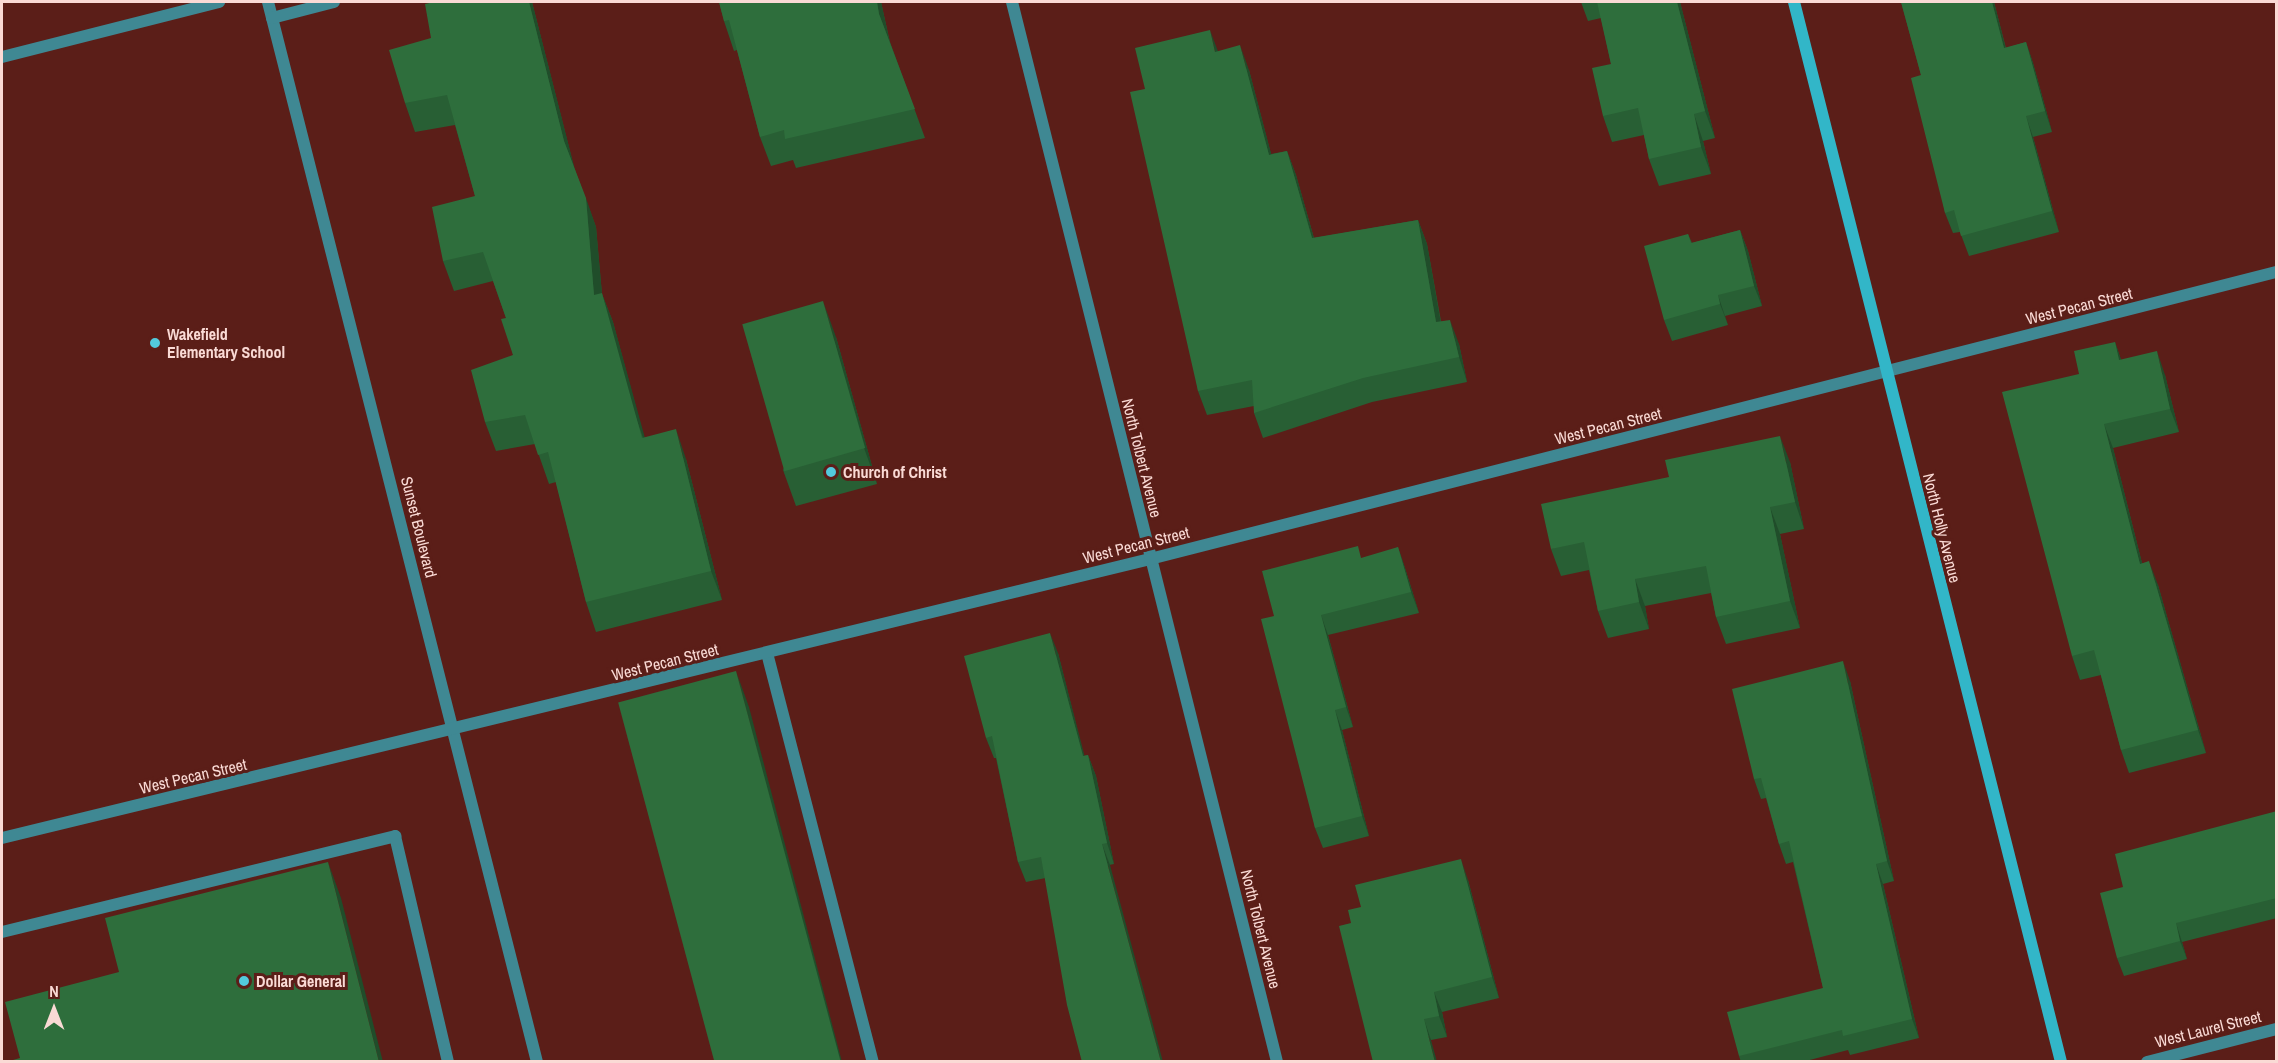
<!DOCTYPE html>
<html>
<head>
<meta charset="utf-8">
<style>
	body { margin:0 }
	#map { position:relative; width:2278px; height:1063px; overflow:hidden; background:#5b1e18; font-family:"Archivo Narrow",sans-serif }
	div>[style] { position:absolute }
	.lane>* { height:12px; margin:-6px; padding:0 6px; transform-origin:6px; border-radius:6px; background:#3f8893 }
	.street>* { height:12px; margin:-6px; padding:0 6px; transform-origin:6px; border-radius:6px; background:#3f8893 }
	.secondary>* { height:12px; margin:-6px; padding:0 6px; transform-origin:6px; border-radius:6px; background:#32b6c8 }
	.wall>* { inset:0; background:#285f34 }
	.shaded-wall>* { inset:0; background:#204d2a }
	.building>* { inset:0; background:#2e6e3c; transform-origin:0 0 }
	.dots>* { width:16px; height:16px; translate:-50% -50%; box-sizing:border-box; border:3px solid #5b1e18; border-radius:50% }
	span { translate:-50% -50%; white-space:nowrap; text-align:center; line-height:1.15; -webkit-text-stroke:6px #5b1e18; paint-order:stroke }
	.street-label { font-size:16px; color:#fadad5 }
	.poi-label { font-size:16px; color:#fadad5; font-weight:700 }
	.left { translate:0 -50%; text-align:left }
	.frame { position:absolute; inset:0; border:3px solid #fadad5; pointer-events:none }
	.north { position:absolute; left:24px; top:979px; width:60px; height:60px; -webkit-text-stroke:4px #5b1e18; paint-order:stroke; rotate:0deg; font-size:16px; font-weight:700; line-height:24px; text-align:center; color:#fadad5 }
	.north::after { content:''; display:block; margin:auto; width:21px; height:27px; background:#fadad5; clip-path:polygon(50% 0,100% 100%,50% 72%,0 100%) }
</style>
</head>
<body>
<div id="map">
	<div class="lane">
		<div style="left:2px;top:57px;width:224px;rotate:-14.2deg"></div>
		<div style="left:767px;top:653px;width:423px;rotate:75.5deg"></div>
		<div style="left:2px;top:932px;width:405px;rotate:-13.7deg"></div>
		<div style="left:395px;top:836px;width:232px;rotate:76.8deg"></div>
	</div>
	<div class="street">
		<div style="left:268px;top:2px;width:1094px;rotate:75.76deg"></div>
		<div style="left:1012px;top:2px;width:1093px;rotate:75.96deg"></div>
		<div style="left:272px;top:18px;width:64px;rotate:-14.5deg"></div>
		<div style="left:2px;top:838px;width:1181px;rotate:-13.66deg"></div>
		<div style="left:1150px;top:559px;width:1162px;rotate:-14.3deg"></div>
		<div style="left:2147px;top:1062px;width:133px;rotate:-14.3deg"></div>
	</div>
	<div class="secondary">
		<div style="left:1794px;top:2px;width:1093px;rotate:75.86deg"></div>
	</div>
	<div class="wall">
		<div style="clip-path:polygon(434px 2px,532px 2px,574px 167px,596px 227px,602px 294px,613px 322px,644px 437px,686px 459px,722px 600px,596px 632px,586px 602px,556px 482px,549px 484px,535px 444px,496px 451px,485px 422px,513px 355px,506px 318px,493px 281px,454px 291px,443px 261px,475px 196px,455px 125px,415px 132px,405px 103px,431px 38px)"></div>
		<div style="clip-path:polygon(719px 2px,881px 2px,890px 42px,925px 138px,796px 168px,793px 160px,771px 166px,760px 137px,737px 50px,734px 51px,724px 21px)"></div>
		<div style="clip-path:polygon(1581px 2px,1680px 2px,1715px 138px,1703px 141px,1711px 174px,1659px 186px,1649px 159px,1644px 135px,1612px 142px,1603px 116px,1611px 64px,1601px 18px,1588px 21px)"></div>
		<div style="clip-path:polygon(1901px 2px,1994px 2px,2006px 48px,2026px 42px,2033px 63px,2052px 132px,2033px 137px,2059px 232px,1969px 256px,1960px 232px,1953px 233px,1945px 213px,1921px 75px)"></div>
		<div style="clip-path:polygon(1217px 51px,1249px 70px,1271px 154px,1287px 151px,1296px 175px,1314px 238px,1418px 220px,1427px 244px,1441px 321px,1459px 344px,1467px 382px,1372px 402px,1263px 438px,1254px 413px,1254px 406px,1207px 415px,1198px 391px,1145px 89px)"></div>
		<div style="clip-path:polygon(1740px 230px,1748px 251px,1762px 306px,1725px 316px,1728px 325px,1672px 341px,1664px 320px,1688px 234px,1692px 243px)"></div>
		<div style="clip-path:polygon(836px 337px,877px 484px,796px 506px,783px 470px)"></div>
		<div style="clip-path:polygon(2115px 342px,2121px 360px,2165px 375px,2179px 432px,2113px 448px,2142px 563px,2158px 585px,2206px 753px,2129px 773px,2121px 750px,2101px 675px,2080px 680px,2072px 656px,2079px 374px)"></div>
		<div style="clip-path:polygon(1790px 462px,1804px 529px,1780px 534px,1800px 628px,1726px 644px,1716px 617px,1711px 593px,1645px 606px,1649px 629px,1608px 638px,1598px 611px,1589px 570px,1561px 576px,1551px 549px)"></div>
		<div style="clip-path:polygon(1398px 547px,1405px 568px,1419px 613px,1328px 635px,1353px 727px,1342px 730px,1369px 836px,1323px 848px,1315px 828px,1274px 616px)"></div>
		<div style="clip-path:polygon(1058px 653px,1084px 756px,1088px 755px,1096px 776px,1114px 864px,1026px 882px,1018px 862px,996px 758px,994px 758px,986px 738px)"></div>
		<div style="clip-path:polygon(1850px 681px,1894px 881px,1883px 884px,1919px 1038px,1850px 1055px,1848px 1050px,1802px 1062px,1741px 1062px,1739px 1056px,1823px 988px,1793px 862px,1786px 864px,1779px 844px,1766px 798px,1761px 799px,1754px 779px)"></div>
		<div style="clip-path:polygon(2277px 811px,2277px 918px,2182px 942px,2187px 959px,2124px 976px,2117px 958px,2123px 887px)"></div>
		<div style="clip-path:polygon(1468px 880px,1499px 998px,1442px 1012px,1447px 1037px,1431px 1040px,1351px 923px)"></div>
	</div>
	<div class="shaded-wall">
		<div style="clip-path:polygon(529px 2px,532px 2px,575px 170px,564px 141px)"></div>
		<div style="clip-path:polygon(877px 2px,881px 2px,890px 43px,879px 14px)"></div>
		<div style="clip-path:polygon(1677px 2px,1680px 2px,1715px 138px,1705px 111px)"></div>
		<div style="clip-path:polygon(1992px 2px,1994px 2px,2011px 69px,2004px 48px)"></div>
		<div style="clip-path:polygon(1210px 30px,1219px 54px,1215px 52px)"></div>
		<div style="clip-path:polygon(2026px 42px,2033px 63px,2052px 132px,2045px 111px)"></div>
		<div style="clip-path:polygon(1240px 45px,1249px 70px,1278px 180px,1269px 155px)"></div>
		<div style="clip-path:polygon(1694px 114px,1703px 141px,1711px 174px,1701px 147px)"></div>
		<div style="clip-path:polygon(2026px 116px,2033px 137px,2059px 232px,2052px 211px)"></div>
		<div style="clip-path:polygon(1287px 151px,1296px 175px,1321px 263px,1312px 238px)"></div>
		<div style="clip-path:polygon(586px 198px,596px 227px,602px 294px,613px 322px,653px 467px,594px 295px)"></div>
		<div style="clip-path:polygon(1418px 220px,1427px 244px,1445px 347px,1436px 322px)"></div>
		<div style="clip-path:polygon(1740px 230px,1748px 251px,1762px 306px,1754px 286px)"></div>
		<div style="clip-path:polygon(1718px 295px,1728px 325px,1720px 304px)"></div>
		<div style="clip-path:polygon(823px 301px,836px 337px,877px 484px,864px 448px)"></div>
		<div style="clip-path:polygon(1450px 320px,1459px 344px,1467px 382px,1459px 357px)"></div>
		<div style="clip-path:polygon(2115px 342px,2123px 365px,2119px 360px)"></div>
		<div style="clip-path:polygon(2157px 351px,2165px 375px,2179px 432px,2170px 409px)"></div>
		<div style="clip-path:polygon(2104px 424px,2113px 448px,2148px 587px,2140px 564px)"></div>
		<div style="clip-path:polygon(676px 429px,686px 459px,722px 600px,711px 571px)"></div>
		<div style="clip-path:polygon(1780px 436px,1790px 462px,1804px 529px,1795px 502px)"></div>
		<div style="clip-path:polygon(1770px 507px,1780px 534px,1800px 628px,1790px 601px)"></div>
		<div style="clip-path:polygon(1398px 547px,1405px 568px,1419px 613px,1411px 592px)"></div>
		<div style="clip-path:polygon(2149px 561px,2158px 585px,2206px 753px,2198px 730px)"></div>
		<div style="clip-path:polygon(1635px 579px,1645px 606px,1649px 629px,1639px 602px)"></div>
		<div style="clip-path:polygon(1321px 615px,1328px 635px,1353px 727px,1346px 707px)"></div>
		<div style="clip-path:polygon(1050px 633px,1058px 653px,1090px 777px,1083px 756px)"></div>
		<div style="clip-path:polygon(1843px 661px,1850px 681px,1894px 881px,1887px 861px)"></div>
		<div style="clip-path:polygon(736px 671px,749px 707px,842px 1062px,838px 1062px)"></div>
		<div style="clip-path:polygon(1335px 710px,1342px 730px,1369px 836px,1362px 816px)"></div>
		<div style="clip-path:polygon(1088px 755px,1096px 776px,1114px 864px,1107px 843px)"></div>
		<div style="clip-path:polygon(1102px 844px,1110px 865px,1163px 1062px,1161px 1062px)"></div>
		<div style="clip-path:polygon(1461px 859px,1468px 880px,1499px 998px,1492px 977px)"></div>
		<div style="clip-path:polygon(328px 862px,341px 898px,383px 1062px,379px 1062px)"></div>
		<div style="clip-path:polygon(1876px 864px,1883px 884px,1919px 1038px,1912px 1019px)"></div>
		<div style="clip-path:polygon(2176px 923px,2182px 942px,2187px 959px,2180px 941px)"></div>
		<div style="clip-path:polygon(1434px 992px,1442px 1012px,1447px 1037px,1439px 1016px)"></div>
		<div style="clip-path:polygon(1424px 1019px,1431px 1040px,1437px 1062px,1435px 1062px)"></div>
	</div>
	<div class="building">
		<div style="clip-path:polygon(434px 2px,529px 2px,564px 141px,586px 198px,594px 295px,602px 293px,642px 438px,676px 429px,711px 571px,586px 602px,548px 452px,538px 455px,525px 415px,485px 422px,471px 370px,513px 355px,501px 319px,506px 318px,483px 252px,443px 261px,432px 207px,475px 196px,447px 95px,405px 103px,389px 50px,431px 38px,425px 4px)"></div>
		<div style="clip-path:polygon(719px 2px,877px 2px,879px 14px,915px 109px,785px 139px,784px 130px,760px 137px,729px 20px,724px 21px)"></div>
		<div style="clip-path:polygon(1597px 2px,1677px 2px,1705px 111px,1694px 114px,1701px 147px,1649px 159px,1638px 108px,1603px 116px,1592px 68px,1611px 64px)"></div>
		<div style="clip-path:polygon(1901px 2px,1992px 2px,2004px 48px,2026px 42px,2045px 111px,2026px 116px,2052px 211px,1961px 236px,1954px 210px,1945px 213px,1911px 78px,1921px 75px)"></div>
		<div style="clip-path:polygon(1210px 30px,1215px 52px,1240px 45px,1269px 155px,1287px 151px,1312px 238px,1418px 220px,1436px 322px,1450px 320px,1459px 357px,1363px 378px,1254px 413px,1252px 380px,1198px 391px,1130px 92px,1145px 89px,1135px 48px)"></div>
		<div style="clip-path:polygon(1740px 230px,1754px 286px,1718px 295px,1720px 304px,1664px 320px,1644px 246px,1688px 234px,1691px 243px)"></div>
		<div style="left:823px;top:301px;width:153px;height:84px;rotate:74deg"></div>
		<div style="clip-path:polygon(2115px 342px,2119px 360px,2157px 351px,2170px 409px,2104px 424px,2140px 564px,2149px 561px,2198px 730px,2121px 750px,2094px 650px,2072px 656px,2002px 392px,2079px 374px,2074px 351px)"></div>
		<div style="clip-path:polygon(1780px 436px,1795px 502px,1770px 507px,1790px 601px,1716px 617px,1706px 566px,1635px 579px,1639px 602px,1598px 611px,1584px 542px,1551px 549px,1541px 504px,1669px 477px,1665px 460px)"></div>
		<div style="clip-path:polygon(1358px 546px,1361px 558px,1398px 547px,1411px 592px,1321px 615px,1346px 707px,1335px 710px,1362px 816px,1315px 828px,1261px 619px,1274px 616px,1262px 571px)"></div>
		<div style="clip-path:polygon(1050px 633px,1083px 756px,1088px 755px,1107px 843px,1102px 844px,1161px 1062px,1082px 1062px,1067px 1005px,1041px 857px,1018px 862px,992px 736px,986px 738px,964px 656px)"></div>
		<div style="clip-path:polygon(1843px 661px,1887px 861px,1876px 864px,1912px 1019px,1843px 1036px,1842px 1030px,1739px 1056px,1727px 1012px,1823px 988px,1789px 841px,1779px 844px,1761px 778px,1754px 779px,1732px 689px)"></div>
		<div style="left:736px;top:671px;width:404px;height:122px;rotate:75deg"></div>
		<div style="clip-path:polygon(2277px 811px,2277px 898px,2176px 923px,2180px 941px,2117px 958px,2100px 893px,2123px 887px,2115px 854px)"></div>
		<div style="clip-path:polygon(1461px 859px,1492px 977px,1434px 992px,1439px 1016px,1424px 1019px,1435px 1062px,1373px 1062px,1339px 926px,1351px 923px,1348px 910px,1361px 907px,1355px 885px)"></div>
		<div style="clip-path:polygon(328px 862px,379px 1062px,6px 1062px,20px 1058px,5px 1002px,119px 972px,105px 918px)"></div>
	</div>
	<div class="dots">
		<div style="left:155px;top:343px;background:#53cadc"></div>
		<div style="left:831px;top:472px;background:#53cadc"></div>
		<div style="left:244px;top:981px;background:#53cadc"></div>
	</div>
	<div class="street-label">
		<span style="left:2079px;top:306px;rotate:-14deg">West Pecan Street</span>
		<span style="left:1608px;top:426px;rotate:-14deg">West Pecan Street</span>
		<span style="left:1142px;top:458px;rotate:76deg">North Tolbert Avenue</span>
		<span style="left:419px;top:527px;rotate:76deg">Sunset Boulevard</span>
		<span style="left:1942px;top:528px;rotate:76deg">North Holly Avenue</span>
		<span style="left:1136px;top:545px;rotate:-14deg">West Pecan Street</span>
		<span style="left:665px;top:662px;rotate:-14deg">West Pecan Street</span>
		<span style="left:193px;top:776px;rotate:-13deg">West Pecan Street</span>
		<span style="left:1261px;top:929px;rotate:76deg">North Tolbert Avenue</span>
		<span style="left:2208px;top:1029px;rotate:-14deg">West Laurel Street</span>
	</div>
	<div class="poi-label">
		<span class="left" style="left:167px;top:343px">Wakefield<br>Elementary School</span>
		<span class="left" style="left:843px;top:472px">Church of Christ</span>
		<span class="left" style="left:256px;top:981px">Dollar General</span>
	</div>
	<div class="frame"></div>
	<div class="north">N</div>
</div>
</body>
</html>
